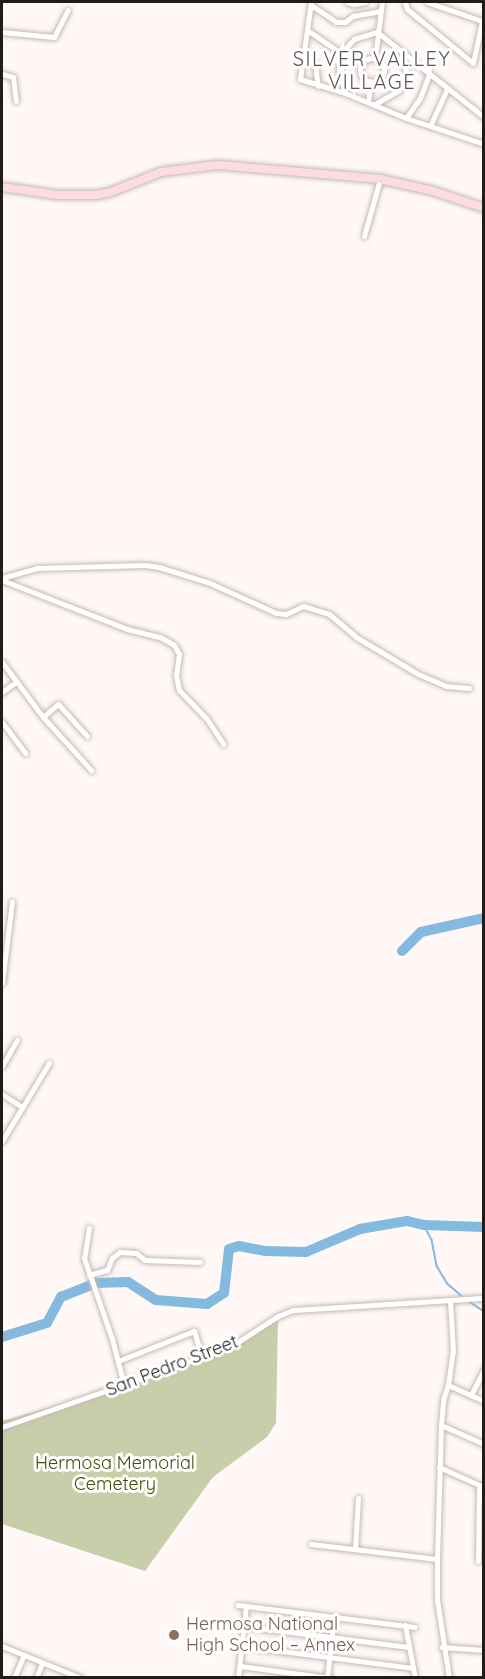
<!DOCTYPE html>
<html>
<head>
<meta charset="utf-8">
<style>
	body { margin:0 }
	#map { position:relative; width:485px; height:1679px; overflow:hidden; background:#fff8f6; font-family:Quicksand,sans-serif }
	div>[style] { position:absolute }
	.green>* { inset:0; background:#c8cea9 }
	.stream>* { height:1.5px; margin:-0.75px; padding:0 0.75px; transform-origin:0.75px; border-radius:0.75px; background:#84b9e0 }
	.river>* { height:10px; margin:-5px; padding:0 5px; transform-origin:5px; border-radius:5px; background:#84b9e0 }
	.roads { filter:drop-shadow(0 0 2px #c4bab6) drop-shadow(0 0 2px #c4bab6) }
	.street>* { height:5px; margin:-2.5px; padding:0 2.5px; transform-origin:2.5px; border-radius:2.5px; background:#fff }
	.street>.ring { margin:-2.5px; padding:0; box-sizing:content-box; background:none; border:5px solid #fff; border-radius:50% }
	.secondary>* { height:8px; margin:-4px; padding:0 4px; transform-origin:4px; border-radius:4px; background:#fcdce2 }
	.dots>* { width:16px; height:16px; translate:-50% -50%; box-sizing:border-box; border:3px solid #fff; border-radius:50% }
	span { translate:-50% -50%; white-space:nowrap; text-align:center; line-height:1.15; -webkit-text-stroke:6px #fff; paint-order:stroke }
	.street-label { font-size:18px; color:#1f1c1a }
	.park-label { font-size:18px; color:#464c05 }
	.education-label { font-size:18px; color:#785e54 }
	.left { translate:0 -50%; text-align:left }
	.neighbourhood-label { font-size:20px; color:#5e5551; letter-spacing:1.5px }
	.frame { position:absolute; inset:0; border:3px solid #1f1c1a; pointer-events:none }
</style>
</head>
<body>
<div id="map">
	<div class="green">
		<div style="clip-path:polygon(278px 1319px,276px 1423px,267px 1437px,213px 1477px,145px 1571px,2px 1524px,2px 1421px,119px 1388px,233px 1348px)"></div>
	</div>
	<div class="stream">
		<div style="left:424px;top:1225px;width:17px;rotate:62deg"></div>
		<div style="left:432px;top:1240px;width:26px;rotate:79deg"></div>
		<div style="left:437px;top:1266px;width:21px;rotate:59deg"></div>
		<div style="left:448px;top:1284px;width:18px;rotate:41deg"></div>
		<div style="left:468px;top:1301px;width:19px;rotate:32deg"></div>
	</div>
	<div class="river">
		<div style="left:402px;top:951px;width:27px;rotate:-45deg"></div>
		<div style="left:421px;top:932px;width:65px;rotate:-12.5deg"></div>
		<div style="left:2px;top:1337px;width:47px;rotate:-17.3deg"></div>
		<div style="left:47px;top:1323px;width:30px;rotate:-62deg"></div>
		<div style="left:61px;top:1297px;width:38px;rotate:-22deg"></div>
		<div style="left:96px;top:1283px;width:32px;rotate:-2deg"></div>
		<div style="left:128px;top:1282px;width:33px;rotate:33deg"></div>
		<div style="left:156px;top:1300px;width:51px;rotate:4.5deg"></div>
		<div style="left:207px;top:1304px;width:20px;rotate:-33deg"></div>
		<div style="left:224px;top:1293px;width:44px;rotate:-83.5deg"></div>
		<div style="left:229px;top:1249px;width:10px;rotate:-17deg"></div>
		<div style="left:239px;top:1246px;width:26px;rotate:11deg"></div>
		<div style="left:265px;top:1251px;width:41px;rotate:1.4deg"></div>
		<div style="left:306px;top:1252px;width:59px;rotate:-23.1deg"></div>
		<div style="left:360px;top:1229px;width:48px;rotate:-9.7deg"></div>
		<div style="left:407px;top:1221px;width:17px;rotate:13deg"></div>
		<div style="left:424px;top:1225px;width:60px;rotate:1.9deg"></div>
	</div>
	<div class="roads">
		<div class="street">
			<div style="left:311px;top:2px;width:78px;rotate:98.1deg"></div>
			<div style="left:300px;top:79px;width:47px;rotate:17.3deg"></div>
			<div style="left:345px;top:93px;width:66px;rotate:22.3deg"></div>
			<div style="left:406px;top:118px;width:82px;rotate:18.4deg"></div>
			<div style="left:347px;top:2px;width:7px;rotate:16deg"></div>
			<div style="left:354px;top:4px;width:11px;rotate:-10deg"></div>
			<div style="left:405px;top:2px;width:7px;rotate:74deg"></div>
			<div style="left:407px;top:9px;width:85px;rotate:39.3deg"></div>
			<div style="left:473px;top:63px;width:43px;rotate:-77.9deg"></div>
			<div style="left:482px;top:21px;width:58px;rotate:-160.9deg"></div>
			<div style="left:311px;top:5px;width:30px;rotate:34deg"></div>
			<div style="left:336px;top:22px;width:9px"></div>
			<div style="left:345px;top:22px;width:10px;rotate:-37deg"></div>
			<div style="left:353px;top:16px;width:27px;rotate:-10deg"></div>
			<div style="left:307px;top:30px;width:41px;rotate:34.1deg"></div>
			<div style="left:2px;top:32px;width:52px;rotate:5.5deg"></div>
			<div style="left:54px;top:37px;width:30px;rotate:-63deg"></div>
			<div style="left:304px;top:54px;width:16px;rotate:45deg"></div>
			<div style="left:315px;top:65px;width:21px;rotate:82deg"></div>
			<div style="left:375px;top:58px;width:56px;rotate:-82.9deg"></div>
			<div class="ring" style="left:360px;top:58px;width:19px;height:19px"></div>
			<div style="left:2px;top:74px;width:11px;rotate:15deg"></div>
			<div style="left:13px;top:77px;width:24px;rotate:83deg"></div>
			<div style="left:345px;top:93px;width:24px;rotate:-105deg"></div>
			<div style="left:339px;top:70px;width:17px;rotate:-83deg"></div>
			<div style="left:341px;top:53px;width:19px;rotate:-47deg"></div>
			<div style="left:354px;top:39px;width:24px;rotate:-17deg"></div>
			<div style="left:377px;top:32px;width:137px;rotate:38.5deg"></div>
			<div style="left:368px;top:102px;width:21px;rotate:-82deg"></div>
			<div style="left:375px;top:104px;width:28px;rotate:-30deg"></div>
			<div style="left:399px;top:90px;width:10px;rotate:-61deg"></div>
			<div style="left:404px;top:81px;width:9px;rotate:-77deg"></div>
			<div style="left:406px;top:72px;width:19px;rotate:-102deg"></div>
			<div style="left:406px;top:118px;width:24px;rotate:-55deg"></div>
			<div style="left:420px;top:98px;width:25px;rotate:-69deg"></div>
			<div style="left:430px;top:126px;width:41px;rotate:-65.3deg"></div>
			<div style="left:364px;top:236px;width:59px;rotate:-74.3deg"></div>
			<div style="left:2px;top:578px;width:36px;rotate:-16deg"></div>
			<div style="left:37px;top:568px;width:108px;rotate:-1.6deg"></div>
			<div style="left:145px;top:565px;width:14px;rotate:8deg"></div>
			<div style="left:159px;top:567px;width:53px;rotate:17.4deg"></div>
			<div style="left:210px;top:583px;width:72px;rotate:24.4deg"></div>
			<div style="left:276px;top:613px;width:10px;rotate:6deg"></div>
			<div style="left:286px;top:614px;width:19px;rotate:-25deg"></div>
			<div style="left:303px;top:606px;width:27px;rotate:17deg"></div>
			<div style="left:329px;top:614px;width:35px;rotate:40deg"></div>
			<div style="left:356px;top:637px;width:72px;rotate:30.8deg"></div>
			<div style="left:418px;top:674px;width:30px;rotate:23deg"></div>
			<div style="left:446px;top:686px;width:23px;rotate:5deg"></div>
			<div style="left:2px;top:580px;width:134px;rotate:21.4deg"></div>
			<div style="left:127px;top:629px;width:34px;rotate:14deg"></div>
			<div style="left:160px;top:637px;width:16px;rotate:30deg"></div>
			<div style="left:174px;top:645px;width:10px;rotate:61deg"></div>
			<div style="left:179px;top:654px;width:21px;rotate:98deg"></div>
			<div style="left:176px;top:675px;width:15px;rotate:79deg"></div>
			<div style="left:179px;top:690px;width:40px;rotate:46deg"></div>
			<div style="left:207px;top:719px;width:30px;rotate:57deg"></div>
			<div style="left:2px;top:662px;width:69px;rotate:53.3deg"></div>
			<div style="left:43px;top:717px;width:72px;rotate:47.8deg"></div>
			<div style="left:2px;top:692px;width:17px;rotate:-36deg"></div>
			<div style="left:43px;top:717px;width:20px;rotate:-41deg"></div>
			<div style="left:58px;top:704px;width:43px;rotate:47.8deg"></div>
			<div style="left:2px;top:722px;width:39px;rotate:53deg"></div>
			<div style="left:2px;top:983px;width:82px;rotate:-83deg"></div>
			<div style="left:2px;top:1066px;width:30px;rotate:-60deg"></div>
			<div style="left:2px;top:1094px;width:24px;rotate:33deg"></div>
			<div style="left:2px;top:1141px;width:91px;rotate:-58.9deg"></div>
			<div style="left:89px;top:1228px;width:30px;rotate:99deg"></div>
			<div style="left:84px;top:1258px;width:86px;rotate:70.9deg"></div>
			<div style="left:112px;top:1339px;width:48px;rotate:75.4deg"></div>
			<div style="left:89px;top:1275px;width:19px;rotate:-16deg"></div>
			<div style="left:107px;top:1270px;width:13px;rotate:-67deg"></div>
			<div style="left:112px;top:1258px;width:10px;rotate:-37deg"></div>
			<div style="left:120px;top:1252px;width:16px;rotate:4deg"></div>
			<div style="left:136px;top:1253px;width:11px;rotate:38deg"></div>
			<div style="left:145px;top:1260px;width:55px;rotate:2.1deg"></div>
			<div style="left:118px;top:1361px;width:82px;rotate:-21.5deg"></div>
			<div style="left:194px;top:1331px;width:28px;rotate:73deg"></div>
			<div style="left:448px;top:1385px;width:39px;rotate:24deg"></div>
			<div style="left:471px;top:1395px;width:29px;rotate:-63deg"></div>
			<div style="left:441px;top:1425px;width:47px;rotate:23.8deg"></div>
			<div style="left:2px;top:1427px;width:242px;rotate:-19.3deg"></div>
			<div style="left:230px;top:1347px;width:57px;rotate:-32.9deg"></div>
			<div style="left:278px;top:1316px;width:16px;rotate:-22deg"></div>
			<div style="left:293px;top:1310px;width:191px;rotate:-3.6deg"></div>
			<div style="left:439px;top:1467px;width:49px;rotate:24deg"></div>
			<div style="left:311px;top:1544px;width:127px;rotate:6.8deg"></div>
			<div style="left:355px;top:1549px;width:51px;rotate:-86.6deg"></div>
			<div style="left:478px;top:1561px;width:76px;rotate:-89.2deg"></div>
			<div style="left:238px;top:1605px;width:178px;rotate:7.1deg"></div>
			<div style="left:405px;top:1625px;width:54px;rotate:79.3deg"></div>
			<div style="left:244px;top:1626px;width:166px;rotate:7.3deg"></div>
			<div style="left:2px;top:1646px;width:85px;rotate:22.1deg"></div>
			<div style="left:242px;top:1646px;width:172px;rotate:7.3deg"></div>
			<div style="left:442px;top:1647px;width:42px;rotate:4.1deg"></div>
			<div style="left:240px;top:1666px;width:91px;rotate:7.6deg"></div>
			<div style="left:14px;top:1678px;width:25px;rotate:-67deg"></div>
			<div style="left:36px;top:1678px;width:16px;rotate:-68deg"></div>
			<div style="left:238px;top:1678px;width:72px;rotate:-83.7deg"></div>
			<div style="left:327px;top:1678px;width:61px;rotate:-83.5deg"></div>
			<div style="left:449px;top:1678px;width:79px;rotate:-98.7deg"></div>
			<div style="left:437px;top:1600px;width:41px;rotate:-90deg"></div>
			<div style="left:437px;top:1559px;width:134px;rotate:-88.3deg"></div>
			<div style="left:441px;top:1425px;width:25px;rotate:-85deg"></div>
			<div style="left:443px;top:1400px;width:16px;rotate:-72deg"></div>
			<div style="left:448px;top:1385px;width:34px;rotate:-82deg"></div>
			<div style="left:453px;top:1351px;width:51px;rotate:-93.4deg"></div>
		</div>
		<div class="secondary">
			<div style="left:2px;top:187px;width:57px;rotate:8.1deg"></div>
			<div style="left:58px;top:195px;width:38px"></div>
			<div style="left:96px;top:195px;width:15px;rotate:-11deg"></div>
			<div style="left:111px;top:192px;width:54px;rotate:-21.8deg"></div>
			<div style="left:161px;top:172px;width:57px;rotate:-7deg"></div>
			<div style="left:218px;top:165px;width:163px;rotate:4.9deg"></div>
			<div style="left:380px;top:179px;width:54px;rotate:12.8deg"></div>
			<div style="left:433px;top:191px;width:54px;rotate:18.4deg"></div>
		</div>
	</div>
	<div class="dots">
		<div style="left:174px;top:1635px;background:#8d6e63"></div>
	</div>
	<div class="street-label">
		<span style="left:172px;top:1366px;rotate:-21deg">San Pedro Street</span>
	</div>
	<div class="park-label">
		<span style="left:115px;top:1474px">Hermosa Memorial<br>Cemetery</span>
	</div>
	<div class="education-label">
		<span class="left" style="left:186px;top:1635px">Hermosa National<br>High School – Annex</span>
	</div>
	<div class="neighbourhood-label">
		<span style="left:372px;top:70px">SILVER VALLEY<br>VILLAGE</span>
	</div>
	<div class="frame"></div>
</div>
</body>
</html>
